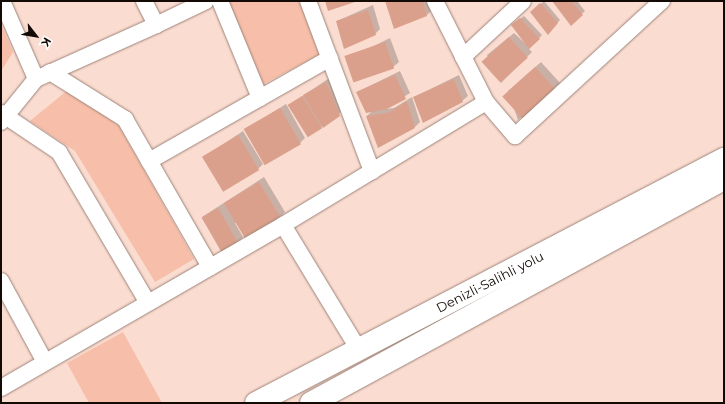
<!DOCTYPE html>
<html>
<head>
<meta charset="utf-8">
<style>
	body { margin:0 }
	#map { position:relative; width:725px; height:404px; overflow:hidden; background:#fadcd1; font-family:Montserrat,sans-serif }
	div>[style] { position:absolute }
	.green>* { inset:0; background:#f7bea9 }
	.shadow>* { inset:0; background:#0003 }
	.building>* { inset:0; background:#dba08b; transform-origin:0 0 }
	.roads { filter:drop-shadow(0 0 1px #9e8378) drop-shadow(0 0 1px #9e8378) }
	.minor>* { height:16px; margin:-8px; padding:0 8px; transform-origin:8px; border-radius:8px; background:#fff }
	.highway>* { height:22px; margin:-11px; padding:0 11px; transform-origin:11px; border-radius:11px; background:#fff }
	span { translate:-50% -50%; white-space:nowrap; text-align:center; line-height:1.15; -webkit-text-stroke:3px #fff; paint-order:stroke }
	.street-label { font-size:13px; color:#130a06 }
	.frame { position:absolute; inset:0; border:2px solid #130a06; pointer-events:none }
	.north { position:absolute; left:16px; top:16px; width:40px; height:40px; -webkit-text-stroke:3px #fff; paint-order:stroke; rotate:121deg; font-size:11px; font-weight:700; line-height:16px; text-align:center; color:#130a06 }
	.north::after { content:''; display:block; margin:auto; width:14px; height:18px; background:#130a06; clip-path:polygon(50% 0,100% 100%,50% 72%,0 100%) }
</style>
</head>
<body>
<div id="map">
	<div class="green">
		<div style="clip-path:polygon(229px 1px,302px 1px,320px 54px,260px 86px)"></div>
		<div style="clip-path:polygon(1px 24px,13px 52px,1px 71px)"></div>
		<div style="clip-path:polygon(69px 89px,119px 126px,194px 259px,155px 282px,75px 151px,30px 121px)"></div>
		<div style="clip-path:polygon(123px 332px,162px 403px,89px 403px,67px 363px)"></div>
	</div>
	<div class="shadow">
		<div style="clip-path:polygon(386px 1px,429px 1px,432px 10px,427px 15px)"></div>
		<div style="clip-path:polygon(544px 1px,560px 20px,551px 30px,531px 13px)"></div>
		<div style="clip-path:polygon(553px 1px,577px 1px,585px 11px,571px 24px)"></div>
		<div style="clip-path:polygon(373px 5px,380px 29px,375px 34px,337px 21px)"></div>
		<div style="clip-path:polygon(524px 16px,542px 35px,529px 49px,532px 52px,501px 83px,487px 55px,514px 33px,528px 46px,516px 22px)"></div>
		<div style="clip-path:polygon(390px 38px,399px 62px,393px 67px,347px 59px)"></div>
		<div style="clip-path:polygon(541px 62px,560px 83px,518px 120px,508px 91px)"></div>
		<div style="clip-path:polygon(400px 71px,410px 93px,385px 109px,394px 108px,412px 97px,420px 122px,415px 127px,367px 116px,372px 111px,357px 92px)"></div>
		<div style="clip-path:polygon(459px 75px,468px 96px,462px 101px,414px 97px)"></div>
		<div style="clip-path:polygon(331px 77px,344px 110px,321px 127px,289px 105px)"></div>
		<div style="clip-path:polygon(286px 104px,305px 138px,300px 143px,245px 130px)"></div>
		<div style="clip-path:polygon(243px 131px,263px 164px,258px 169px,203px 158px)"></div>
		<div style="clip-path:polygon(264px 177px,285px 212px,280px 217px,235px 223px,243px 237px,238px 242px,202px 217px)"></div>
	</div>
	<div class="building">
		<div style="clip-path:polygon(325px 1px,358px 1px,328px 11px)"></div>
		<div style="clip-path:polygon(385px 1px,423px 1px,427px 16px,394px 29px)"></div>
		<div style="clip-path:polygon(552px 1px,571px 1px,583px 15px,571px 26px)"></div>
		<div style="clip-path:polygon(540px 3px,558px 23px,548px 35px,530px 12px)"></div>
		<div style="clip-path:polygon(368px 10px,376px 35px,344px 49px,336px 21px)"></div>
		<div style="clip-path:polygon(520px 18px,540px 39px,529px 49px,511px 25px)"></div>
		<div style="left:509px;top:37px;width:28px;height:37px;rotate:48deg"></div>
		<div style="left:385px;top:42px;width:28px;height:43px;rotate:71deg"></div>
		<div style="left:535px;top:67px;width:30px;height:44px;rotate:48deg"></div>
		<div style="clip-path:polygon(395px 75px,406px 99px,387px 109px,366px 113px,356px 92px)"></div>
		<div style="clip-path:polygon(454px 79px,463px 102px,423px 123px,413px 97px)"></div>
		<div style="clip-path:polygon(326px 82px,340px 116px,323px 128px,303px 95px)"></div>
		<div style="left:302px;top:96px;width:38px;height:17px;rotate:58deg"></div>
		<div style="clip-path:polygon(407px 101px,415px 128px,378px 148px,366px 116px,388px 113px)"></div>
		<div style="left:280px;top:108px;width:42px;height:42px;rotate:60deg"></div>
		<div style="left:238px;top:135px;width:41px;height:42px;rotate:59deg"></div>
		<div style="left:259px;top:182px;width:42px;height:41px;rotate:59deg"></div>
		<div style="left:218px;top:208px;width:40px;height:19px;rotate:60deg"></div>
	</div>
	<div class="roads">
		<div class="minor">
			<div style="left:2px;top:1px;width:85px;rotate:66.4deg"></div>
			<div style="left:36px;top:79px;width:132px;rotate:-24.2deg"></div>
			<div style="left:144px;top:1px;width:27px;rotate:63deg"></div>
			<div style="left:156px;top:25px;width:55px;rotate:-25.6deg"></div>
			<div style="left:220px;top:1px;width:105px;rotate:67.6deg"></div>
			<div style="left:308px;top:1px;width:182px;rotate:69.4deg"></div>
			<div style="left:463px;top:57px;width:82px;rotate:-43deg"></div>
			<div style="left:50px;top:72px;width:89px;rotate:32.1deg"></div>
			<div style="left:125px;top:119px;width:171px;rotate:60.1deg"></div>
			<div style="left:486px;top:102px;width:45px;rotate:49.5deg"></div>
			<div style="left:515px;top:136px;width:200px;rotate:-42.6deg"></div>
			<div style="left:1px;top:113px;width:70px;rotate:33.9deg"></div>
			<div style="left:59px;top:152px;width:175px;rotate:59.5deg"></div>
			<div style="left:1px;top:122px;width:55px;rotate:-50.9deg"></div>
			<div style="left:149px;top:161px;width:208px;rotate:-29.6deg"></div>
			<div style="left:283px;top:225px;width:146px;rotate:58.7deg"></div>
			<div style="left:1px;top:281px;width:92px;rotate:61.5deg"></div>
			<div style="left:1px;top:388px;width:326px;rotate:-30deg"></div>
			<div style="left:283px;top:225px;width:237px;rotate:-31.2deg"></div>
			<div style="left:486px;top:102px;width:113px;rotate:-116.8deg"></div>
		</div>
		<div class="highway">
			<div style="left:256px;top:403px;width:528px;rotate:-27.54deg"></div>
			<div style="left:311px;top:403px;width:470px;rotate:-28.5deg"></div>
		</div>
	</div>
	<div class="street-label">
		<span style="left:490px;top:282px;rotate:-27deg">Denizli-Salihli yolu</span>
	</div>
	<div class="frame"></div>
	<div class="north">K</div>
</div>
</body>
</html>
